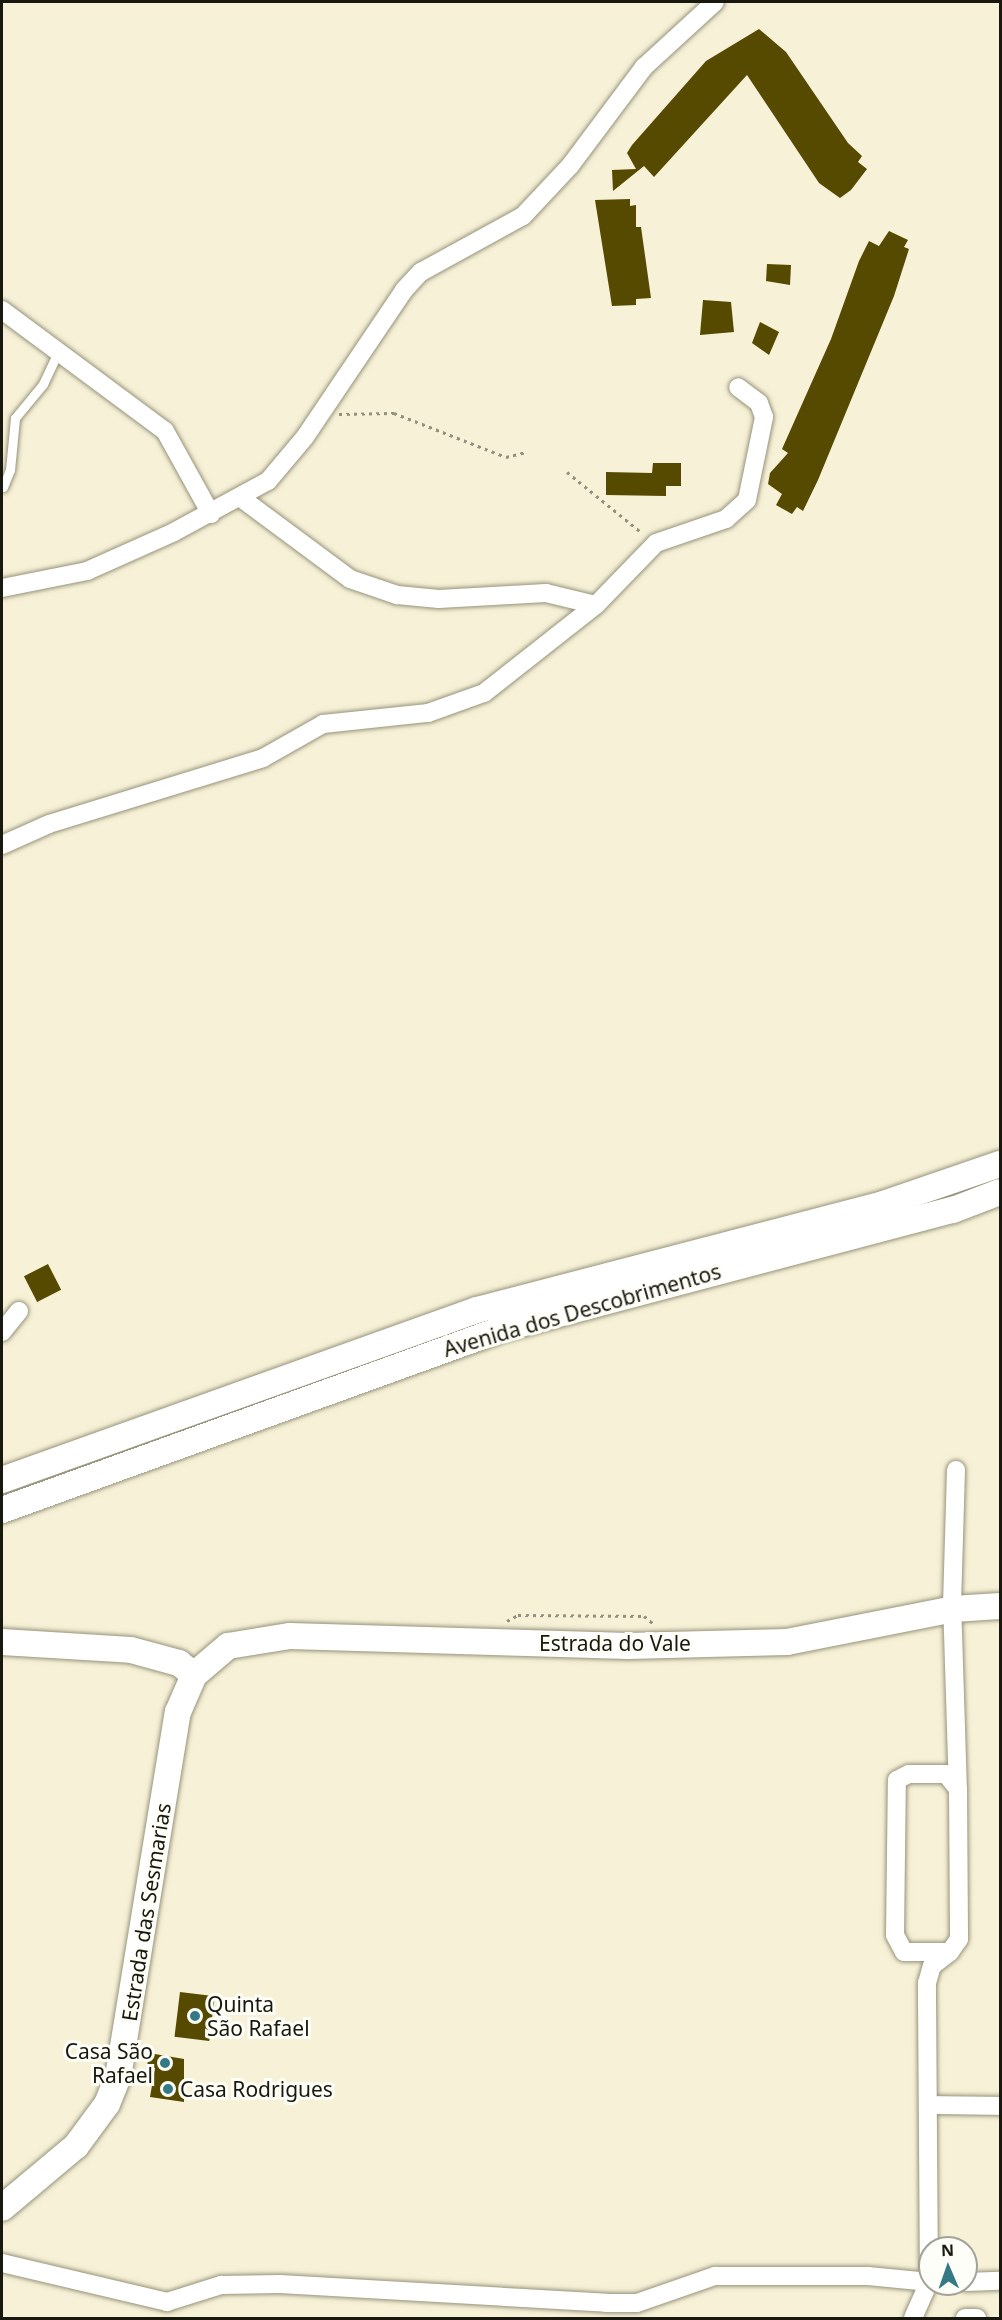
<!DOCTYPE html>
<html>
<head>
<meta charset="utf-8">
<style>
	body { margin:0 }
	#map { position:relative; width:1002px; height:2320px; overflow:hidden; background:#f6f1d7; font-family:"Noto Sans",sans-serif }
	div>[style] { position:absolute }
	.building>* { inset:0; background:#554a00; transform-origin:0 0 }
	.path>* { height:3px; margin-top:-1.5px; transform-origin:0; background:repeating-linear-gradient(90deg,#93907d 0 3px,transparent 0 7.5px) }
	.roads { filter:drop-shadow(0 0 2px #97937b) drop-shadow(0 0 2px #97937b) }
	.lane>* { height:9px; margin:-4.5px; padding:0 4.5px; transform-origin:4.5px; border-radius:4.5px; background:#fff }
	.street>* { height:18px; margin:-9px; padding:0 9px; transform-origin:9px; border-radius:9px; background:#fff }
	.secondary>* { height:26px; margin:-13px; padding:0 13px; transform-origin:13px; border-radius:13px; background:#fff }
	.dots>* { width:16px; height:16px; translate:-50% -50%; box-sizing:border-box; border:3px solid #fefef8; border-radius:50% }
	span { translate:-50% -50%; white-space:nowrap; text-align:center; line-height:1.15; -webkit-text-stroke:6px #fefef8; paint-order:stroke }
	.street-label { font-size:21px; color:#19180e }
	.poi-label { font-size:21px; color:#19180e }
	.left { translate:0 -50%; text-align:left }
	.right { translate:-100% -50%; text-align:right }
	.frame { position:absolute; inset:0; border:3px solid #19180e; pointer-events:none }
	.north { position:absolute; left:918px; top:2236px; width:60px; height:60px; box-sizing:border-box; background:#fefef8; border:2px solid #a2a29a; border-radius:50%; rotate:358deg; font-size:16px; font-weight:700; line-height:24px; text-align:center; color:#19180e }
	.north::after { content:''; display:block; margin:auto; width:21px; height:27px; background:#337a85; clip-path:polygon(50% 0,100% 100%,50% 72%,0 100%) }
</style>
</head>
<body>
<div id="map">
	<div class="building">
		<div style="clip-path:polygon(759px 29px,786px 52px,848px 143px,862px 156px,858px 162px,867px 169px,851px 190px,840px 198px,819px 183px,747px 75px,654px 177px,644px 166px,613px 191px,612px 170px,636px 169px,627px 153px,632px 145px,706px 61px)"></div>
		<div style="clip-path:polygon(630px 199px,630px 206px,636px 205px,636px 227px,641px 227px,651px 298px,636px 299px,636px 305px,612px 306px,595px 200px)"></div>
		<div style="clip-path:polygon(889px 231px,908px 240px,904px 247px,909px 249px,894px 296px,818px 480px,803px 511px,797px 507px,792px 514px,776px 505px,782px 494px,768px 484px,770px 473px,788px 453px,782px 449px,831px 339px,859px 261px,869px 241px,879px 246px)"></div>
		<div style="clip-path:polygon(767px 264px,791px 265px,790px 285px,766px 281px)"></div>
		<div style="clip-path:polygon(703px 300px,731px 302px,734px 332px,700px 335px)"></div>
		<div style="clip-path:polygon(760px 322px,779px 332px,769px 355px,752px 343px)"></div>
		<div style="clip-path:polygon(653px 463px,681px 463px,681px 486px,666px 486px,666px 496px,606px 495px,606px 472px,652px 473px)"></div>
		<div style="left:48px;top:1264px;width:29px;height:27px;rotate:63deg"></div>
		<div style="left:180px;top:1992px;width:35px;height:45px;rotate:7deg"></div>
		<div style="clip-path:polygon(149px 2053px,184px 2059px,184px 2102px,150px 2097px,155px 2068px,147px 2067px)"></div>
	</div>
	<div class="path">
		<div style="left:339px;top:414px;width:55px;rotate:-1deg"></div>
		<div style="left:394px;top:413px;width:120px;rotate:21.4deg"></div>
		<div style="left:506px;top:457px;width:21px;rotate:-14deg"></div>
		<div style="left:567px;top:472px;width:97px;rotate:39.1deg"></div>
		<div style="left:507px;top:1621px;width:13px;rotate:-29deg"></div>
		<div style="left:518px;top:1615px;width:126px;rotate:0.5deg"></div>
		<div style="left:644px;top:1616px;width:14px;rotate:39deg"></div>
	</div>
	<div class="roads">
		<div class="lane">
			<div style="left:3px;top:487px;width:18px;rotate:-68deg"></div>
			<div style="left:10px;top:470px;width:52px;rotate:-84.5deg"></div>
			<div style="left:15px;top:418px;width:44px;rotate:-50.5deg"></div>
			<div style="left:43px;top:384px;width:35px;rotate:-65deg"></div>
		</div>
		<div class="street">
			<div style="left:2px;top:310px;width:203px;rotate:36.6deg"></div>
			<div style="left:165px;top:431px;width:95px;rotate:61deg"></div>
			<div style="left:241px;top:498px;width:136px;rotate:36.6deg"></div>
			<div style="left:350px;top:579px;width:50px;rotate:18.8deg"></div>
			<div style="left:397px;top:595px;width:42px;rotate:5.4deg"></div>
			<div style="left:439px;top:599px;width:107px;rotate:-3.2deg"></div>
			<div style="left:546px;top:593px;width:51px;rotate:13.5deg"></div>
			<div style="left:2px;top:588px;width:87px;rotate:-11.3deg"></div>
			<div style="left:87px;top:571px;width:95px;rotate:-24.1deg"></div>
			<div style="left:174px;top:532px;width:107px;rotate:-28.5deg"></div>
			<div style="left:268px;top:481px;width:57px;rotate:-49.9deg"></div>
			<div style="left:305px;top:437px;width:177px;rotate:-56deg"></div>
			<div style="left:404px;top:290px;width:25px;rotate:-47deg"></div>
			<div style="left:421px;top:272px;width:116px;rotate:-28.8deg"></div>
			<div style="left:523px;top:216px;width:69px;rotate:-46.8deg"></div>
			<div style="left:570px;top:166px;width:124px;rotate:-53.2deg"></div>
			<div style="left:644px;top:67px;width:96px;rotate:-42.5deg"></div>
			<div style="left:2px;top:845px;width:51px;rotate:-24.1deg"></div>
			<div style="left:49px;top:824px;width:224px;rotate:-17.1deg"></div>
			<div style="left:263px;top:758px;width:69px;rotate:-29.5deg"></div>
			<div style="left:323px;top:724px;width:106px;rotate:-6deg"></div>
			<div style="left:428px;top:713px;width:59px;rotate:-19.7deg"></div>
			<div style="left:484px;top:693px;width:142px;rotate:-38.2deg"></div>
			<div style="left:596px;top:605px;width:86px;rotate:-45.9deg"></div>
			<div style="left:656px;top:543px;width:74px;rotate:-18.9deg"></div>
			<div style="left:726px;top:519px;width:28px;rotate:-42deg"></div>
			<div style="left:747px;top:500px;width:85px;rotate:-78.4deg"></div>
			<div style="left:764px;top:417px;width:15px;rotate:-110deg"></div>
			<div style="left:759px;top:403px;width:26px;rotate:-143deg"></div>
			<div style="left:2px;top:1332px;width:27px;rotate:-51deg"></div>
			<div style="left:956px;top:1470px;width:131px;rotate:91.7deg"></div>
			<div style="left:952px;top:1601px;width:188px;rotate:88.2deg"></div>
			<div style="left:909px;top:1774px;width:37px"></div>
			<div style="left:946px;top:1774px;width:19px;rotate:51deg"></div>
			<div style="left:958px;top:1789px;width:150px;rotate:89.6deg"></div>
			<div style="left:959px;top:1939px;width:16px;rotate:125deg"></div>
			<div style="left:950px;top:1952px;width:46px;rotate:180deg"></div>
			<div style="left:904px;top:1952px;width:19px;rotate:-118deg"></div>
			<div style="left:895px;top:1935px;width:155px;rotate:-89.3deg"></div>
			<div style="left:897px;top:1780px;width:13px;rotate:-27deg"></div>
			<div style="left:930px;top:2105px;width:70px;rotate:0.8deg"></div>
			<div style="left:2px;top:2263px;width:170px;rotate:13.3deg"></div>
			<div style="left:167px;top:2302px;width:57px;rotate:-17.5deg"></div>
			<div style="left:221px;top:2285px;width:59px;rotate:-1deg"></div>
			<div style="left:280px;top:2284px;width:327px;rotate:3.3deg"></div>
			<div style="left:606px;top:2303px;width:31px"></div>
			<div style="left:637px;top:2303px;width:83px;rotate:-19.1deg"></div>
			<div style="left:715px;top:2276px;width:153px"></div>
			<div style="left:868px;top:2276px;width:62px;rotate:5.5deg"></div>
			<div style="left:966px;top:2282px;width:34px;rotate:-2deg"></div>
			<div style="left:913px;top:2318px;width:39px;rotate:-66deg"></div>
			<div style="left:929px;top:2282px;width:299px;rotate:-90.4deg"></div>
			<div style="left:927px;top:1983px;width:18px;rotate:-74deg"></div>
			<div style="left:932px;top:1966px;width:23px;rotate:-38deg"></div>
			<div style="left:965px;top:2318px;width:12px"></div>
		</div>
		<div class="secondary">
			<div style="left:2px;top:1480px;width:505px;rotate:-19.69deg"></div>
			<div style="left:477px;top:1310px;width:420px;rotate:-14.6deg"></div>
			<div style="left:883px;top:1204px;width:124px;rotate:-18.9deg"></div>
			<div style="left:2px;top:1510px;width:535px;rotate:-19.89deg"></div>
			<div style="left:505px;top:1328px;width:463px;rotate:-14.8deg"></div>
			<div style="left:953px;top:1210px;width:50px;rotate:-21deg"></div>
			<div style="left:2px;top:1642px;width:129px;rotate:3.5deg"></div>
			<div style="left:131px;top:1650px;width:50px;rotate:15.2deg"></div>
			<div style="left:179px;top:1663px;width:19px;rotate:39deg"></div>
			<div style="left:2px;top:2208px;width:97px;rotate:-40deg"></div>
			<div style="left:76px;top:2146px;width:52px;rotate:-53.6deg"></div>
			<div style="left:107px;top:2104px;width:29px;rotate:-68deg"></div>
			<div style="left:118px;top:2077px;width:370px;rotate:-80.7deg"></div>
			<div style="left:178px;top:1712px;width:40px;rotate:-66.6deg"></div>
			<div style="left:194px;top:1675px;width:45px;rotate:-40.5deg"></div>
			<div style="left:228px;top:1646px;width:63px;rotate:-9.2deg"></div>
			<div style="left:290px;top:1636px;width:338px;rotate:1.7deg"></div>
			<div style="left:628px;top:1646px;width:159px;rotate:-1.4deg"></div>
			<div style="left:787px;top:1642px;width:169px;rotate:-11.2deg"></div>
			<div style="left:953px;top:1609px;width:47px;rotate:-3.7deg"></div>
		</div>
	</div>
	<div class="dots">
		<div style="left:195px;top:2016px;background:#337a85"></div>
		<div style="left:165px;top:2063px;background:#337a85"></div>
		<div style="left:168px;top:2089px;background:#337a85"></div>
	</div>
	<div class="street-label">
		<span style="left:582px;top:1310px;rotate:-16deg">Avenida dos Descobrimentos</span>
		<span style="left:615px;top:1643px">Estrada do Vale</span>
		<span style="left:146px;top:1912px;rotate:-81deg">Estrada das Sesmarias</span>
	</div>
	<div class="poi-label">
		<span class="left" style="left:207px;top:2016px">Quinta<br>São Rafael</span>
		<span class="right" style="left:153px;top:2063px">Casa São<br>Rafael</span>
		<span class="left" style="left:180px;top:2089px">Casa Rodrigues</span>
	</div>
	<div class="frame"></div>
	<div class="north">N</div>
</div>
</body>
</html>
